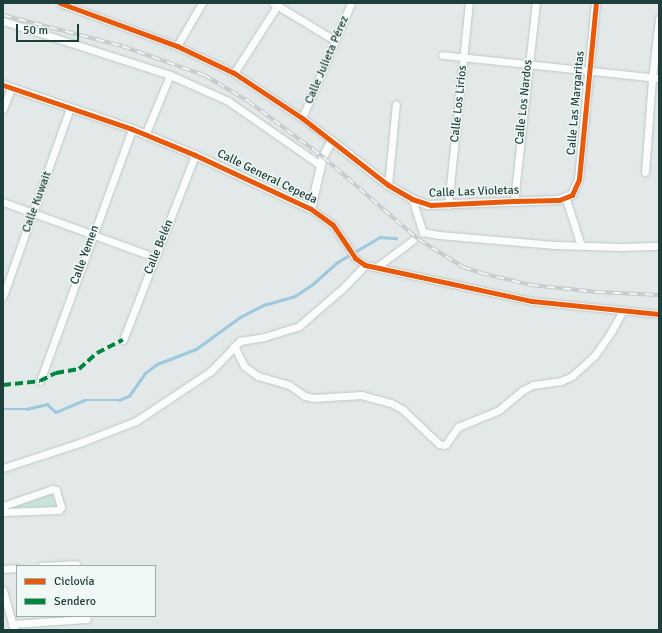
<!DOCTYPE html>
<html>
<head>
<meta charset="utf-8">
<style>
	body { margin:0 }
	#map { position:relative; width:662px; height:633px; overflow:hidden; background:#e2e9e8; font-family:Signika,sans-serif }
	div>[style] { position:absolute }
	.green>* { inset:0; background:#c9e4d6 }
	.stream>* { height:2.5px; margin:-1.25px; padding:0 1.25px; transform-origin:1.25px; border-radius:1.25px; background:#9dc8dd }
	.minor-tunnel>* { height:7px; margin-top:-3.5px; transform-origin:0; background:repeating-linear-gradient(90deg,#bbc7c5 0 7px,transparent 0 10.5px) }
	.roads { filter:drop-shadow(0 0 1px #bfc6c5) drop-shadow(0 0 1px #bfc6c5) }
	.minor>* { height:7px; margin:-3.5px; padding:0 3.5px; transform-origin:3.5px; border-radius:3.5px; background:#fbfcfc }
	.tertiary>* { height:8px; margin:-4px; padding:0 4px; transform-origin:4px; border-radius:4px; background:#fbfcfc }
	.rail>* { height:4px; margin-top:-2px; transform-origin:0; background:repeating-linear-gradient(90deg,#eff8f5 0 8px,#c6caca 0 16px); box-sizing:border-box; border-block:1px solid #c6caca }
	.quiet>* { height:4px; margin-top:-2px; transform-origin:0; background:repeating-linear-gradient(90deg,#00873e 0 8px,transparent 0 12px) }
	.cycleway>* { height:5px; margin:-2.5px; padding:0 2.5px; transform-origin:2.5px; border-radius:2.5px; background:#e8590c }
	span { translate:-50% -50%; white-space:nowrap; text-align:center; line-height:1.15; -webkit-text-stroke:3px #eff8f5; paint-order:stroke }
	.street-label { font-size:12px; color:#1e3e3b }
	.frame { position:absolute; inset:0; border:4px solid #1e3e3b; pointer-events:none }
	.legend { position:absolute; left:16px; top:565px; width:140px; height:52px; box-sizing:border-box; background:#eff8f5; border:1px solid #9baeab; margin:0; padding:5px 7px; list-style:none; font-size:12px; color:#1e3e3b }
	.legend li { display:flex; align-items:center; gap:8px; height:20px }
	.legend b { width:20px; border:1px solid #9baeab }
	.scale { position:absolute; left:16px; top:24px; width:63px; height:18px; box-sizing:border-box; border:2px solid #1e3e3b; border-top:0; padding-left:5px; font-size:12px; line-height:14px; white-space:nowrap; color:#1e3e3b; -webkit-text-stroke:3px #eff8f5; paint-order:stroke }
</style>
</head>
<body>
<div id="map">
	<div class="green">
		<div style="clip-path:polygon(51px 491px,57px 508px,3px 511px,3px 506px)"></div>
	</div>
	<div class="stream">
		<div style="left:3px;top:409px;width:23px"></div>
		<div style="left:26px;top:409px;width:22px;rotate:-13deg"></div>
		<div style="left:47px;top:404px;width:12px;rotate:42deg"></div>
		<div style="left:56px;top:412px;width:30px;rotate:-23deg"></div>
		<div style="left:84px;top:400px;width:35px"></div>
		<div style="left:119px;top:400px;width:11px;rotate:-22deg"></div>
		<div style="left:129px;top:396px;width:28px;rotate:-55deg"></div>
		<div style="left:145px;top:373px;width:15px;rotate:-37deg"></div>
		<div style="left:157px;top:364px;width:42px;rotate:-21deg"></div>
		<div style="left:196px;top:349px;width:54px;rotate:-36deg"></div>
		<div style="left:240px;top:317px;width:27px;rotate:-27deg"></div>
		<div style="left:264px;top:305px;width:32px;rotate:-16deg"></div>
		<div style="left:295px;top:296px;width:23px;rotate:-34deg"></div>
		<div style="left:314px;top:283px;width:30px;rotate:-42deg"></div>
		<div style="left:336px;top:263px;width:51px;rotate:-30.6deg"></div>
		<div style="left:380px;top:237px;width:16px;rotate:4deg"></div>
	</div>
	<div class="minor-tunnel">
		<div style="left:413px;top:240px;width:6px;rotate:-51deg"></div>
	</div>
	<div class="roads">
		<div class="minor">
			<div style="left:60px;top:3px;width:125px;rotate:20.2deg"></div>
			<div style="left:177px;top:46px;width:63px;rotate:25.3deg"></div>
			<div style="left:234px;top:73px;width:82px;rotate:33.5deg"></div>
			<div style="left:302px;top:118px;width:38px;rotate:37deg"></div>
			<div style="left:273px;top:3px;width:71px;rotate:31.2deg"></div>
			<div style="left:3px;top:21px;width:176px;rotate:17.9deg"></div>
			<div style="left:170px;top:75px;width:64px;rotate:24.1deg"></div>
			<div style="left:228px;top:101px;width:112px;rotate:34.8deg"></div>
			<div style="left:177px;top:46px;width:50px;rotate:-59.8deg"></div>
			<div style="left:442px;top:55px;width:218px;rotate:6.1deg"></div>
			<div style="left:234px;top:73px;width:80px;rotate:-57.3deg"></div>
			<div style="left:3px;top:109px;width:22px;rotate:-69deg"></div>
			<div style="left:302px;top:118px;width:125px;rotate:-66.9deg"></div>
			<div style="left:145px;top:135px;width:65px;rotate:-67.4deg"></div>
			<div style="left:645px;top:172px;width:94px;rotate:-85.7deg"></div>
			<div style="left:652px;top:78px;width:60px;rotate:-83.3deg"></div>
			<div style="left:388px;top:185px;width:81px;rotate:-84.4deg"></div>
			<div style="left:412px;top:199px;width:35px;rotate:72deg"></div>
			<div style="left:566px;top:199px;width:49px;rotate:72.3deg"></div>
			<div style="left:514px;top:201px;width:199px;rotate:-83.7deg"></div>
			<div style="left:3px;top:202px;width:161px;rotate:20deg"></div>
			<div style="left:448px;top:205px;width:203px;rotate:-84.1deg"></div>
			<div style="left:311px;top:209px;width:27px;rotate:36deg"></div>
			<div style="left:333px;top:225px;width:40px;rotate:56deg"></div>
			<div style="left:355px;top:258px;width:12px;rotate:35deg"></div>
			<div style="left:365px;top:265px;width:171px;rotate:12.2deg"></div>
			<div style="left:532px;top:301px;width:128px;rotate:5.8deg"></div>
			<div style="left:423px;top:232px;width:16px;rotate:11deg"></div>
			<div style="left:439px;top:235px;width:116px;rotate:4.9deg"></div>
			<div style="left:555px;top:245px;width:67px;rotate:1.7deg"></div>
			<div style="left:622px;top:247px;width:37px;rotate:-2deg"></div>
			<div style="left:378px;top:266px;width:44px;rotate:-36.6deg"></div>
			<div style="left:3px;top:296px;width:200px;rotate:-70.4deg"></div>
			<div style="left:123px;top:340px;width:199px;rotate:-68.7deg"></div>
			<div style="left:234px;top:346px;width:22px;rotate:63deg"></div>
			<div style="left:244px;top:366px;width:17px;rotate:36deg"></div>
			<div style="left:258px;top:376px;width:32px;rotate:16deg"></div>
			<div style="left:289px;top:385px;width:19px;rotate:35deg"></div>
			<div style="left:305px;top:396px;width:8px;rotate:14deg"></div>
			<div style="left:313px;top:398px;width:48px;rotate:-3.6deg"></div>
			<div style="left:361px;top:395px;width:31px;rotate:15deg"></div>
			<div style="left:391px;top:403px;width:13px;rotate:29deg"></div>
			<div style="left:402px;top:409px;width:51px;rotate:43.4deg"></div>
			<div style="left:439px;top:444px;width:4px;rotate:14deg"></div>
			<div style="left:443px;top:445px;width:3px;rotate:-18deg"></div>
			<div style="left:446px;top:444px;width:21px;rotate:-55deg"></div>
			<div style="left:458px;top:427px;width:44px;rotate:-22.5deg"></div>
			<div style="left:499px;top:410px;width:31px;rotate:-40deg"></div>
			<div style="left:523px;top:390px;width:11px;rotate:-27deg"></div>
			<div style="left:533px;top:385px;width:28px;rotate:-8deg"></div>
			<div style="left:561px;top:381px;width:12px;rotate:-24deg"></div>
			<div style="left:572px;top:376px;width:31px;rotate:-42deg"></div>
			<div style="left:595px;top:355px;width:28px;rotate:-55deg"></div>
			<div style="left:611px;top:332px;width:25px;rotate:-61deg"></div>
			<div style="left:40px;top:381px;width:268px;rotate:-69.9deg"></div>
			<div style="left:3px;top:468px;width:83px;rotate:-18.2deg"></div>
			<div style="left:82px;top:442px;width:58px;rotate:-21.3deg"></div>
			<div style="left:136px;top:421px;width:90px;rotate:-33.7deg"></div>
			<div style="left:211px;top:371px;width:42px;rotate:-46deg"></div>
			<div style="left:240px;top:341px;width:24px;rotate:-9deg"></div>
			<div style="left:264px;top:337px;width:37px;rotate:-17deg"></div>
			<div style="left:299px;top:326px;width:58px;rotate:-40.8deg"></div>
			<div style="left:343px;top:288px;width:32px;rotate:-46deg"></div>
			<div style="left:3px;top:506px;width:52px;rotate:-19.1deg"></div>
			<div style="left:52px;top:489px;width:4px;rotate:14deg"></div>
			<div style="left:56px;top:490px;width:18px;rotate:74deg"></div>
			<div style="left:61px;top:507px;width:4px;rotate:124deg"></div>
			<div style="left:59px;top:510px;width:56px;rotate:178deg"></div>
			<div style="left:41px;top:566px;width:35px;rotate:-3deg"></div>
			<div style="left:3px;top:569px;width:14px;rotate:-4deg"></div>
			<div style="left:3px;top:590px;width:41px;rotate:74.6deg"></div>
			<div style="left:12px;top:624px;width:75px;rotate:-3.8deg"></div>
		</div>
		<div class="tertiary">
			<div style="left:3px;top:85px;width:136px;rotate:18.8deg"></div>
			<div style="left:132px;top:129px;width:68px;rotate:22.4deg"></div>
			<div style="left:195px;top:155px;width:128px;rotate:25deg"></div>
			<div style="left:311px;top:209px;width:53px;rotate:-77deg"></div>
			<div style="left:323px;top:157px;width:18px;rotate:-61deg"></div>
			<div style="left:332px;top:141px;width:71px;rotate:38.2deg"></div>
			<div style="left:388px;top:185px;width:28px;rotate:30deg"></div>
			<div style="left:412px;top:199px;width:17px;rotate:21deg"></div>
			<div style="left:428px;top:205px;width:131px;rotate:-2.2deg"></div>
			<div style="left:559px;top:200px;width:14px;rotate:-21deg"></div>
			<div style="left:572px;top:195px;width:17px;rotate:-66deg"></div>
			<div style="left:579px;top:179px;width:177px;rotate:-84.5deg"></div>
		</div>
	</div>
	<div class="rail">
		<div style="left:3px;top:15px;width:123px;rotate:14.6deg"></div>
		<div style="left:122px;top:46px;width:87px;rotate:19.5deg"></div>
		<div style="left:204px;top:75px;width:51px;rotate:30.6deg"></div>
		<div style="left:248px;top:101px;width:94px;rotate:36.7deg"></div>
		<div style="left:323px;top:157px;width:125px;rotate:40.8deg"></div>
		<div style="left:418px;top:239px;width:53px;rotate:31.9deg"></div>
		<div style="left:463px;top:267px;width:19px;rotate:18deg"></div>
		<div style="left:481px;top:273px;width:51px;rotate:13.5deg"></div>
		<div style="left:531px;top:285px;width:66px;rotate:6.1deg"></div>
		<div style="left:597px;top:292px;width:62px;rotate:2.8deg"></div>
	</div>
	<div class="quiet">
		<div style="left:3px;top:385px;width:37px;rotate:-6deg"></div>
		<div style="left:40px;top:381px;width:18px;rotate:-27deg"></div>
		<div style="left:56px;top:373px;width:23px;rotate:-10deg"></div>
		<div style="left:79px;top:369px;width:24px;rotate:-42deg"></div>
		<div style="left:97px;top:353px;width:29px;rotate:-27deg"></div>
	</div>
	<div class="cycleway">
		<div style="left:60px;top:3px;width:125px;rotate:20.2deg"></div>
		<div style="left:177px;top:46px;width:63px;rotate:25.3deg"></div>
		<div style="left:234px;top:73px;width:82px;rotate:33.5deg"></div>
		<div style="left:302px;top:118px;width:109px;rotate:37.9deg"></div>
		<div style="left:388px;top:185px;width:28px;rotate:30deg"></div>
		<div style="left:412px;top:199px;width:20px;rotate:18deg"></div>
		<div style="left:431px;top:205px;width:83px;rotate:-2.8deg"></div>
		<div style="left:514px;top:201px;width:45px;rotate:-1.3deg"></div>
		<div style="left:559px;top:200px;width:14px;rotate:-21deg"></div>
		<div style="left:572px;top:195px;width:17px;rotate:-66deg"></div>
		<div style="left:579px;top:179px;width:177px;rotate:-84.5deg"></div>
		<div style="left:3px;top:85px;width:136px;rotate:18.8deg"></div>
		<div style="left:132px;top:129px;width:68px;rotate:22.4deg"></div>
		<div style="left:195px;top:155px;width:128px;rotate:25deg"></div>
		<div style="left:311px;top:209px;width:27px;rotate:36deg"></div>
		<div style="left:333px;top:225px;width:40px;rotate:56deg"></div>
		<div style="left:355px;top:258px;width:12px;rotate:35deg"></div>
		<div style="left:365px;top:265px;width:171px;rotate:12.2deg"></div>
		<div style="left:532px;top:301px;width:128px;rotate:5.8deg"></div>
	</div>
	<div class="street-label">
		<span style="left:327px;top:60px;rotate:-67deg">Calle Julieta Pérez</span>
		<span style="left:524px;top:102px;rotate:-84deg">Calle Los Nardos</span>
		<span style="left:576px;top:103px;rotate:-85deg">Calle Las Margaritas</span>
		<span style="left:459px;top:104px;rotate:-84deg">Calle Los Lirios</span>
		<span style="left:267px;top:177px;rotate:26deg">Calle General Cepeda</span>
		<span style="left:474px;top:192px;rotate:-2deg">Calle Las Violetas</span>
		<span style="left:37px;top:202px;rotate:-70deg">Calle Kuwait</span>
		<span style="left:159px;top:247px;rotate:-68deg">Calle Belén</span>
		<span style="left:85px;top:255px;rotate:-70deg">Calle Yemen</span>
	</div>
	<div class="frame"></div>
	<ul class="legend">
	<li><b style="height:5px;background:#e8590c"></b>Ciclovía</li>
	<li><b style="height:5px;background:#00873e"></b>Sendero</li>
	</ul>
	<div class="scale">50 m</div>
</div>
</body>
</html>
